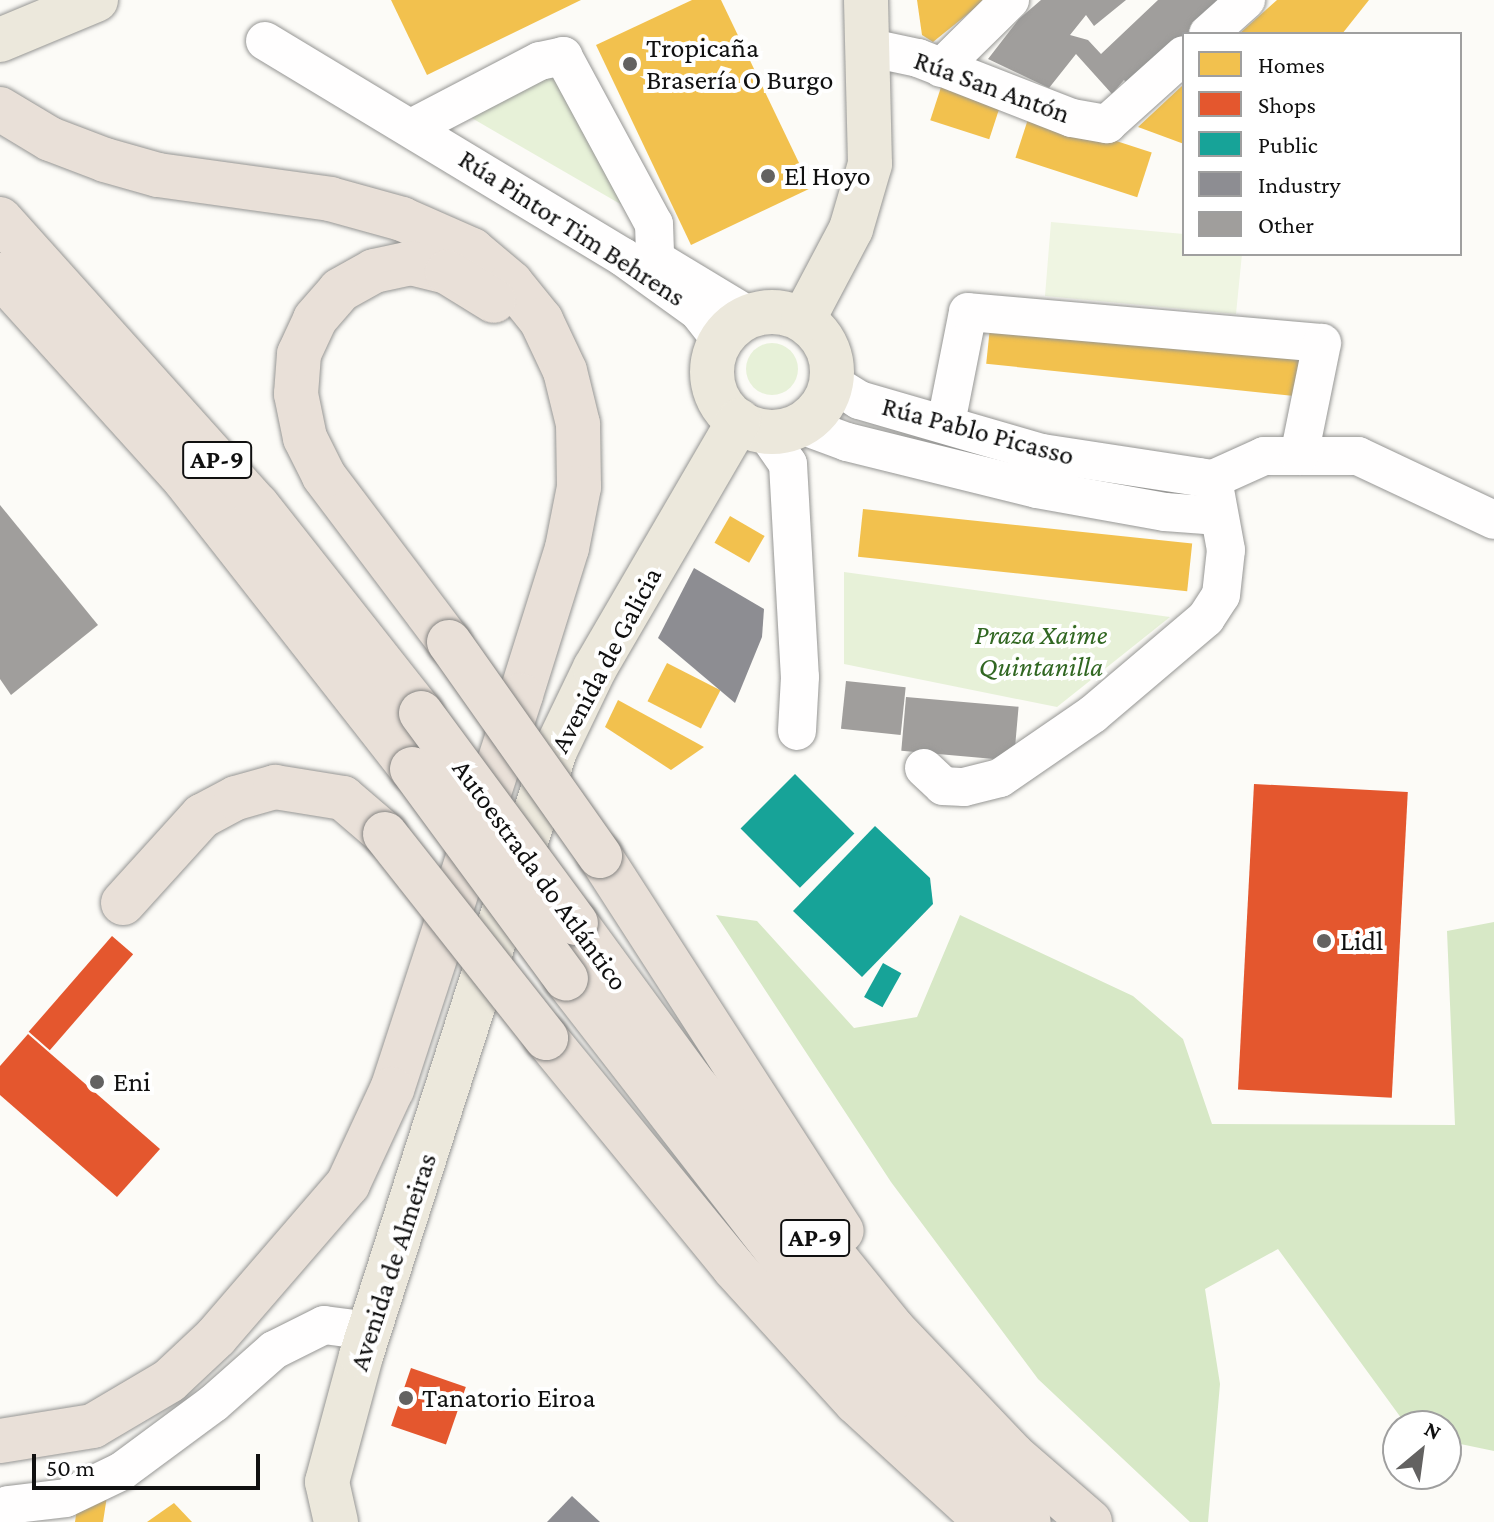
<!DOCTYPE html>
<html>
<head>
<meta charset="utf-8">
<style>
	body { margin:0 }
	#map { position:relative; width:1494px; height:1522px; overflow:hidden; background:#fcfbf7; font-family:"Crimson Pro",serif }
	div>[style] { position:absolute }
	.green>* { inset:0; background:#e7f1d8 }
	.round { border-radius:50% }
	.forest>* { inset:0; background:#d7e8c6 }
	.pitch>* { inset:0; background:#eff5e2 }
	.homes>* { inset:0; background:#f2c14e; transform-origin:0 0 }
	.shops>* { inset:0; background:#e4572e; transform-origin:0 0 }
	.public>* { inset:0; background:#17a398; transform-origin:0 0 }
	.industry>* { inset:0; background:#8d8d92 }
	.building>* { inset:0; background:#a09e9c; transform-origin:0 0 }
	.roads { filter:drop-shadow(0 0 2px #969694) drop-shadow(0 0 2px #969694) }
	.minor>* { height:38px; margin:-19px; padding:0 19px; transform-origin:19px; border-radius:19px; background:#fffefe }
	.major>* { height:44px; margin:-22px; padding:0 22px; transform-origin:22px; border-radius:22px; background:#ece8dc }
	.major>.ring { margin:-22px; padding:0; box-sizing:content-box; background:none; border:44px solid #ece8dc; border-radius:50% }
	.highway>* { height:44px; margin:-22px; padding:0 22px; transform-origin:22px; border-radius:22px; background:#e9e0d8 }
	.bridges { filter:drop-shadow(0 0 2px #848381) drop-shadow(0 0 2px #848381) }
	.highway-bridge>* { height:44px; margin:-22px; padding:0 22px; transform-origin:22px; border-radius:22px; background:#e9e0d8 }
	.dots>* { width:22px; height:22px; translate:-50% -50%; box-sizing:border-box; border:4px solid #fff; border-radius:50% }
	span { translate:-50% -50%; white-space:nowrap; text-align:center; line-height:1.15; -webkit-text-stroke:8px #fff; paint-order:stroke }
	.shield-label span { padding:2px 6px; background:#fff; border:2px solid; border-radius:6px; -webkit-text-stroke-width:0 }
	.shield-label { font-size:26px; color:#101010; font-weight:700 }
	.poi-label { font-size:28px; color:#101010 }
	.left { translate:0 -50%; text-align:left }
	.street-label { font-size:28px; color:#101010 }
	.park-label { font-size:28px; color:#316722; font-style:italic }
	.legend { position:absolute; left:1182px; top:32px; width:280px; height:224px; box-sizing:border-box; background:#fff; border:2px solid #9f9f9f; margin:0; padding:10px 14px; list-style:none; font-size:24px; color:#101010 }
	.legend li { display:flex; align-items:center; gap:16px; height:40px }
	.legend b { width:40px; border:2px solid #9f9f9f }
	.north { position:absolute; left:1382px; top:1410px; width:80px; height:80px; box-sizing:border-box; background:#fff; border:2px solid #9f9f9f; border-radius:50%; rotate:29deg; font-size:22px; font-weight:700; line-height:32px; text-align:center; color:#101010 }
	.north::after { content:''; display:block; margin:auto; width:28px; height:36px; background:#636261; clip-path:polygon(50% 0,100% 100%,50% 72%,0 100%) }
	.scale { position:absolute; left:32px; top:1454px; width:228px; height:36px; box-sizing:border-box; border:4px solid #101010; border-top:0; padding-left:10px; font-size:24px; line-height:28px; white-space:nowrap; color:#101010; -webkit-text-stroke:6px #fff; paint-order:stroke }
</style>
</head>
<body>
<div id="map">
	<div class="green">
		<div style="clip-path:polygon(556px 72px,622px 205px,470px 117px)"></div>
		<div class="round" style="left:746px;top:343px;width:52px;height:52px"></div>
		<div style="clip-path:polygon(844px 572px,1170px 617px,1057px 707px,844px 664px)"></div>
	</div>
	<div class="forest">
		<div style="clip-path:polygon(716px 915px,757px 921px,854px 1028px,917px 1017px,960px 915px,1133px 996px,1183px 1039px,1212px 1124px,1455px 1125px,1447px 931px,1494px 922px,1494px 1451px,1446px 1441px,1446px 1426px,1407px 1426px,1278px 1249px,1205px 1289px,1220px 1384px,1208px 1522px,1190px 1522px,1038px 1379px,891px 1182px)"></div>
	</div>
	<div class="pitch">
		<div style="clip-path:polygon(1051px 222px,1184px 234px,1184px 254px,1242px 254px,1236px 314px,1045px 296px)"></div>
	</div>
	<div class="homes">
		<div style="clip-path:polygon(391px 0,581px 0,427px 75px)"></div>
		<div style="clip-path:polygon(692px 0,721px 0,811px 188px,691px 245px,596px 45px)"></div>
		<div style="clip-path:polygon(917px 0,985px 0,933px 42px,922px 35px)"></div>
		<div style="clip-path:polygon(1277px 0,1369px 0,1342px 34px,1239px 34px)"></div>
		<div style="left:942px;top:84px;width:62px;height:38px;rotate:18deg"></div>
		<div style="clip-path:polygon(1184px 84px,1184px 144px,1138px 127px)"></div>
		<div style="left:1030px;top:113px;width:128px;height:47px;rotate:18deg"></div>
		<div style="left:991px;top:318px;width:324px;height:46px;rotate:6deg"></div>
		<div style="left:863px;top:509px;width:331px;height:48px;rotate:6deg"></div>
		<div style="left:730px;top:516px;width:40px;height:31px;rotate:30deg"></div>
		<div style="left:667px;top:663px;width:60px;height:43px;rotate:27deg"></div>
		<div style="clip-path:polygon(618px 700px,704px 747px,671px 770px,605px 727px)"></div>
		<div style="clip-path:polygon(107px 1496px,103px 1522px,75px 1522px,77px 1508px)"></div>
		<div style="clip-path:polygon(174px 1503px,192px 1522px,147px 1522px)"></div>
	</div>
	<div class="shops">
		<div style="left:1254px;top:784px;width:154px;height:306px;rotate:3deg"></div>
		<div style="left:112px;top:936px;width:28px;height:127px;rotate:41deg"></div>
		<div style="clip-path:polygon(28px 1034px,160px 1149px,117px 1197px,0 1095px,0 1066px)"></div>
		<div style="left:411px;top:1368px;width:58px;height:61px;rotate:19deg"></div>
	</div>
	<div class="public">
		<div style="left:795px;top:774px;width:84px;height:77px;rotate:45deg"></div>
		<div style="clip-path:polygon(875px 826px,930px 878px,933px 904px,862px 977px,793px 911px)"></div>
		<div style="left:883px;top:963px;width:21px;height:39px;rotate:29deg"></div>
	</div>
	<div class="industry">
		<div style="clip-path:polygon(694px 568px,764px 609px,762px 637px,735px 703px,658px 638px)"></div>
		<div style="clip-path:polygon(572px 1496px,600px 1522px,547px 1522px)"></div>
	</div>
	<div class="building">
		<div style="clip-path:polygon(1041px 0,1126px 0,1094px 26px,1086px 15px,1070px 35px,1088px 40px,1101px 54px,1158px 0,1229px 0,1191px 34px,1184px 34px,1184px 41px,1131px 88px,1124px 80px,1112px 94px,1076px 54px,1049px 88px,988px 59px,1019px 19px)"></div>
		<div style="clip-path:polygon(0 505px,98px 625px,11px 695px,0 679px)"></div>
		<div style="left:846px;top:681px;width:60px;height:48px;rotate:6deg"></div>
		<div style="left:906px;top:697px;width:113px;height:54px;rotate:5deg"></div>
	</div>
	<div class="roads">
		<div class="minor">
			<div style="left:1208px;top:34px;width:51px;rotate:-41.8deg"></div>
			<div style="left:265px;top:41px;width:418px;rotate:31.1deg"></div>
			<div style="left:623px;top:257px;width:92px;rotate:35.8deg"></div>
			<div style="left:698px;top:311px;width:37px;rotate:52deg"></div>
			<div style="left:871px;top:48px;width:48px;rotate:12deg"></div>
			<div style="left:918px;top:58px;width:165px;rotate:21.3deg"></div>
			<div style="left:1072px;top:118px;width:36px;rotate:10deg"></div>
			<div style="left:1107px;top:124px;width:103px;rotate:-41.9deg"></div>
			<div style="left:941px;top:68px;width:97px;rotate:-44.6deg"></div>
			<div style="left:413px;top:127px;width:143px;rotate:-27.5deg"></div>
			<div style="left:540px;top:61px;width:24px;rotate:-12deg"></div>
			<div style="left:563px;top:56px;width:191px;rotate:61.6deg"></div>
			<div style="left:654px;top:224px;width:35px;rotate:88deg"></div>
			<div style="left:655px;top:259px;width:110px;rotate:31.2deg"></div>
			<div style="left:832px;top:383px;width:32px;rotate:32deg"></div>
			<div style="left:859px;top:400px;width:191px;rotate:16.2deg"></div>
			<div style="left:1042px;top:453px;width:159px;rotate:8.7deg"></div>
			<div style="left:1199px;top:477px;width:14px;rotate:8deg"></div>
			<div style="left:1213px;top:479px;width:56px;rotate:-24.3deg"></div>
			<div style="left:1264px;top:456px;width:94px"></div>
			<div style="left:1358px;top:456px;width:150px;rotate:25.2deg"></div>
			<div style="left:946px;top:423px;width:113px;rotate:-78.8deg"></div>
			<div style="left:968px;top:312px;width:355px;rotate:5deg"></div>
			<div style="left:1322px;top:343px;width:115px;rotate:101.5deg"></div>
			<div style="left:801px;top:425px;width:49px;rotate:20.3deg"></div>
			<div style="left:847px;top:442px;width:196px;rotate:13.9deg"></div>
			<div style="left:1037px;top:489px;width:130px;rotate:10.2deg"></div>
			<div style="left:1165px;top:512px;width:54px;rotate:4.2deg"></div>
			<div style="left:765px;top:431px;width:40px;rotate:55.1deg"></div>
			<div style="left:788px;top:464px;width:213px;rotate:86.8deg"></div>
			<div style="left:800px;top:677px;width:54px;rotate:93.2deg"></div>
			<div style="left:924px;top:768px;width:26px;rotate:43deg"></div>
			<div style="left:943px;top:786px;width:21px;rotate:3deg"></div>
			<div style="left:964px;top:787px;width:37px;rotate:-14deg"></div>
			<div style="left:1000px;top:778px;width:113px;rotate:-34.5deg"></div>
			<div style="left:1093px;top:714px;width:148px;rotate:-40.3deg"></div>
			<div style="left:1206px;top:618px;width:27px;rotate:-57deg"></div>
			<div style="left:1221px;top:595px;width:45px;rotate:-83.7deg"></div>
			<div style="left:1226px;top:550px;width:72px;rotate:-100.4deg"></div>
			<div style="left:0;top:1517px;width:14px;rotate:-56deg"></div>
			<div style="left:8px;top:1505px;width:58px;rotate:-6.9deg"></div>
			<div style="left:66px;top:1498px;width:62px;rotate:-25.7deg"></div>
			<div style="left:122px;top:1471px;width:114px;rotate:-36.5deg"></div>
			<div style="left:214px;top:1403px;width:80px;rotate:-41.5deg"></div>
			<div style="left:274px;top:1350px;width:56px;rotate:-26.6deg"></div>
			<div style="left:324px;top:1325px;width:45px;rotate:7.6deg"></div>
		</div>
		<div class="major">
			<div style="left:0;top:40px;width:104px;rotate:-22.6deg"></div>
			<div class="ring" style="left:712px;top:312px;width:76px;height:76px"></div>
			<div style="left:803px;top:320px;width:103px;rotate:-62.2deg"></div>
			<div style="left:851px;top:229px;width:68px;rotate:-73.7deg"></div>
			<div style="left:870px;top:164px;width:164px;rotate:-91.4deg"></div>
			<div style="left:336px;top:1522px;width:41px;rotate:-102.7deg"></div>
			<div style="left:327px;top:1482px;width:131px;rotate:-74.9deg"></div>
			<div style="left:361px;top:1356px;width:635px;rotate:-72.22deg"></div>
			<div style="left:555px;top:751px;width:92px;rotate:-64.3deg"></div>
			<div style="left:595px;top:668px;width:286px;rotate:-59.8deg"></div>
		</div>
		<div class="highway">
			<div style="left:0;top:109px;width:58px;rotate:31deg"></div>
			<div style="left:50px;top:139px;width:59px;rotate:20.9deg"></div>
			<div style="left:105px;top:160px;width:55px;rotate:15.8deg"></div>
			<div style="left:158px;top:175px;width:174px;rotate:7.9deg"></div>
			<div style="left:330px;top:199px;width:75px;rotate:15.5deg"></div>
			<div style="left:402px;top:219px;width:77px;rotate:23.9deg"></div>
			<div style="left:472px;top:250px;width:51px;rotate:40.2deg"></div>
			<div style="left:511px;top:283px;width:48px;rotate:51deg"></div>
			<div style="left:541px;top:320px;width:56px;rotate:64.8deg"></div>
			<div style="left:565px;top:371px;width:55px;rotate:76.2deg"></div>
			<div style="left:578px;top:424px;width:63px;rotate:89.1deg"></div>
			<div style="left:579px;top:487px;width:62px;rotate:101.1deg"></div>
			<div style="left:567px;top:548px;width:154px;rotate:107.4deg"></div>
			<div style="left:521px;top:695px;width:415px;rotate:108.1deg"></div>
			<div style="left:392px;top:1089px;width:105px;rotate:114.9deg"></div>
			<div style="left:348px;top:1184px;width:202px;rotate:130.8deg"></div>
			<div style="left:216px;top:1337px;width:64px;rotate:136.9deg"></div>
			<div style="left:169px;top:1381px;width:88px;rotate:149.4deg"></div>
			<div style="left:93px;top:1426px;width:94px;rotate:170.8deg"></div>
			<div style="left:0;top:219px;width:385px;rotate:48.1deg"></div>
			<div style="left:257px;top:505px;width:265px;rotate:51.7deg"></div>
			<div style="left:0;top:275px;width:276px;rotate:47.9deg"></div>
			<div style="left:185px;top:480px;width:367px;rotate:51.9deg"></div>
			<div style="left:449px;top:642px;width:208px;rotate:-127deg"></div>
			<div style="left:324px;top:476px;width:42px;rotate:-116.6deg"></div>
			<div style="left:305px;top:438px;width:45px;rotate:-101.6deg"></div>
			<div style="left:296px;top:394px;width:40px;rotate:-85.7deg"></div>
			<div style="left:299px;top:354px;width:38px;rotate:-65deg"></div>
			<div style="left:315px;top:319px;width:38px;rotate:-49deg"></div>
			<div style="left:340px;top:290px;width:39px;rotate:-29deg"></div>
			<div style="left:374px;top:271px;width:38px;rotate:-12deg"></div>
			<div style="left:411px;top:263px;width:37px;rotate:14deg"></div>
			<div style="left:447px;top:272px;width:55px;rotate:31.7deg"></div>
			<div style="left:600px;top:856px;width:446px;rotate:57.2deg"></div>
			<div style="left:123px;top:903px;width:118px;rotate:-47.8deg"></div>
			<div style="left:202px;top:816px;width:38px;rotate:-28deg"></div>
			<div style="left:236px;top:798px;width:41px;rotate:-15.8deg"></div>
			<div style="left:275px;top:787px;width:69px;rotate:9.2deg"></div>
			<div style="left:343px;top:798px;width:55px;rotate:40.6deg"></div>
			<div style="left:576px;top:923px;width:193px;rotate:53.8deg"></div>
			<div style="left:690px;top:1079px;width:322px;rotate:50.9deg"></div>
			<div style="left:893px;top:1329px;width:174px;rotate:46.4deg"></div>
			<div style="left:1013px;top:1455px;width:102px;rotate:41deg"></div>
			<div style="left:566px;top:979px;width:411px;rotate:52.2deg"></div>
			<div style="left:818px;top:1304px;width:162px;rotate:48.2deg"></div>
			<div style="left:926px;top:1425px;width:141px;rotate:43.3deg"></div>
			<div style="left:546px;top:1038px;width:297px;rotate:50.7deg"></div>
			<div style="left:734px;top:1268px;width:181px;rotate:47.7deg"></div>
			<div style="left:856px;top:1402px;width:178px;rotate:42.5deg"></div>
		</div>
	</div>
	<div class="bridges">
		<div class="highway-bridge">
			<div style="left:449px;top:642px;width:262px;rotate:54.8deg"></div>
			<div style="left:421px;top:713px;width:261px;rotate:53.6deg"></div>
			<div style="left:412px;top:769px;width:260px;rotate:53.7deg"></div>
			<div style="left:385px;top:834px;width:260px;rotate:51.7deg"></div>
		</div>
	</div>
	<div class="dots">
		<div style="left:630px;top:64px;background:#636261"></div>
		<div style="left:768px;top:176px;background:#636261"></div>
		<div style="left:1324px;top:941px;background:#636261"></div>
		<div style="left:97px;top:1082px;background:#636261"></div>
		<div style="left:406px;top:1398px;background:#636261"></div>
	</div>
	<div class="shield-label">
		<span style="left:217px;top:460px">AP-9</span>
		<span style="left:815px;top:1238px">AP-9</span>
	</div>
	<div class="poi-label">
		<span class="left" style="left:646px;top:64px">Tropicaña<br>Brasería O Burgo</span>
		<span class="left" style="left:784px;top:176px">El Hoyo</span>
		<span class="left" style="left:1340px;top:941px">Lidl</span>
		<span class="left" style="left:113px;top:1082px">Eni</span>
		<span class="left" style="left:422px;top:1398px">Tanatorio Eiroa</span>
	</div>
	<div class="street-label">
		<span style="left:992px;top:87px;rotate:20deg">Rúa San Antón</span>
		<span style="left:572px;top:228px;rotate:33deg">Rúa Pintor Tim Behrens</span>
		<span style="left:978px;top:431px;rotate:15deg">Rúa Pablo Picasso</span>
		<span style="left:606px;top:660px;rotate:-62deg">Avenida de Galicia</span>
		<span style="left:540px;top:875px;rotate:54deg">Autoestrada do Atlántico</span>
		<span style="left:393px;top:1262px;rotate:-72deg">Avenida de Almeiras</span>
	</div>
	<div class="park-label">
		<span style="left:1041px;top:651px">Praza Xaime<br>Quintanilla</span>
	</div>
	<ul class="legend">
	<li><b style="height:22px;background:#f2c14e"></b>Homes</li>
	<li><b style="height:22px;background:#e4572e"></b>Shops</li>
	<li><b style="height:22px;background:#17a398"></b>Public</li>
	<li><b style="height:22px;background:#8d8d92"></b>Industry</li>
	<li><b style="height:22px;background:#a09e9c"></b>Other</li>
	</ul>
	<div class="north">N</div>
	<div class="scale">50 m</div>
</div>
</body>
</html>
